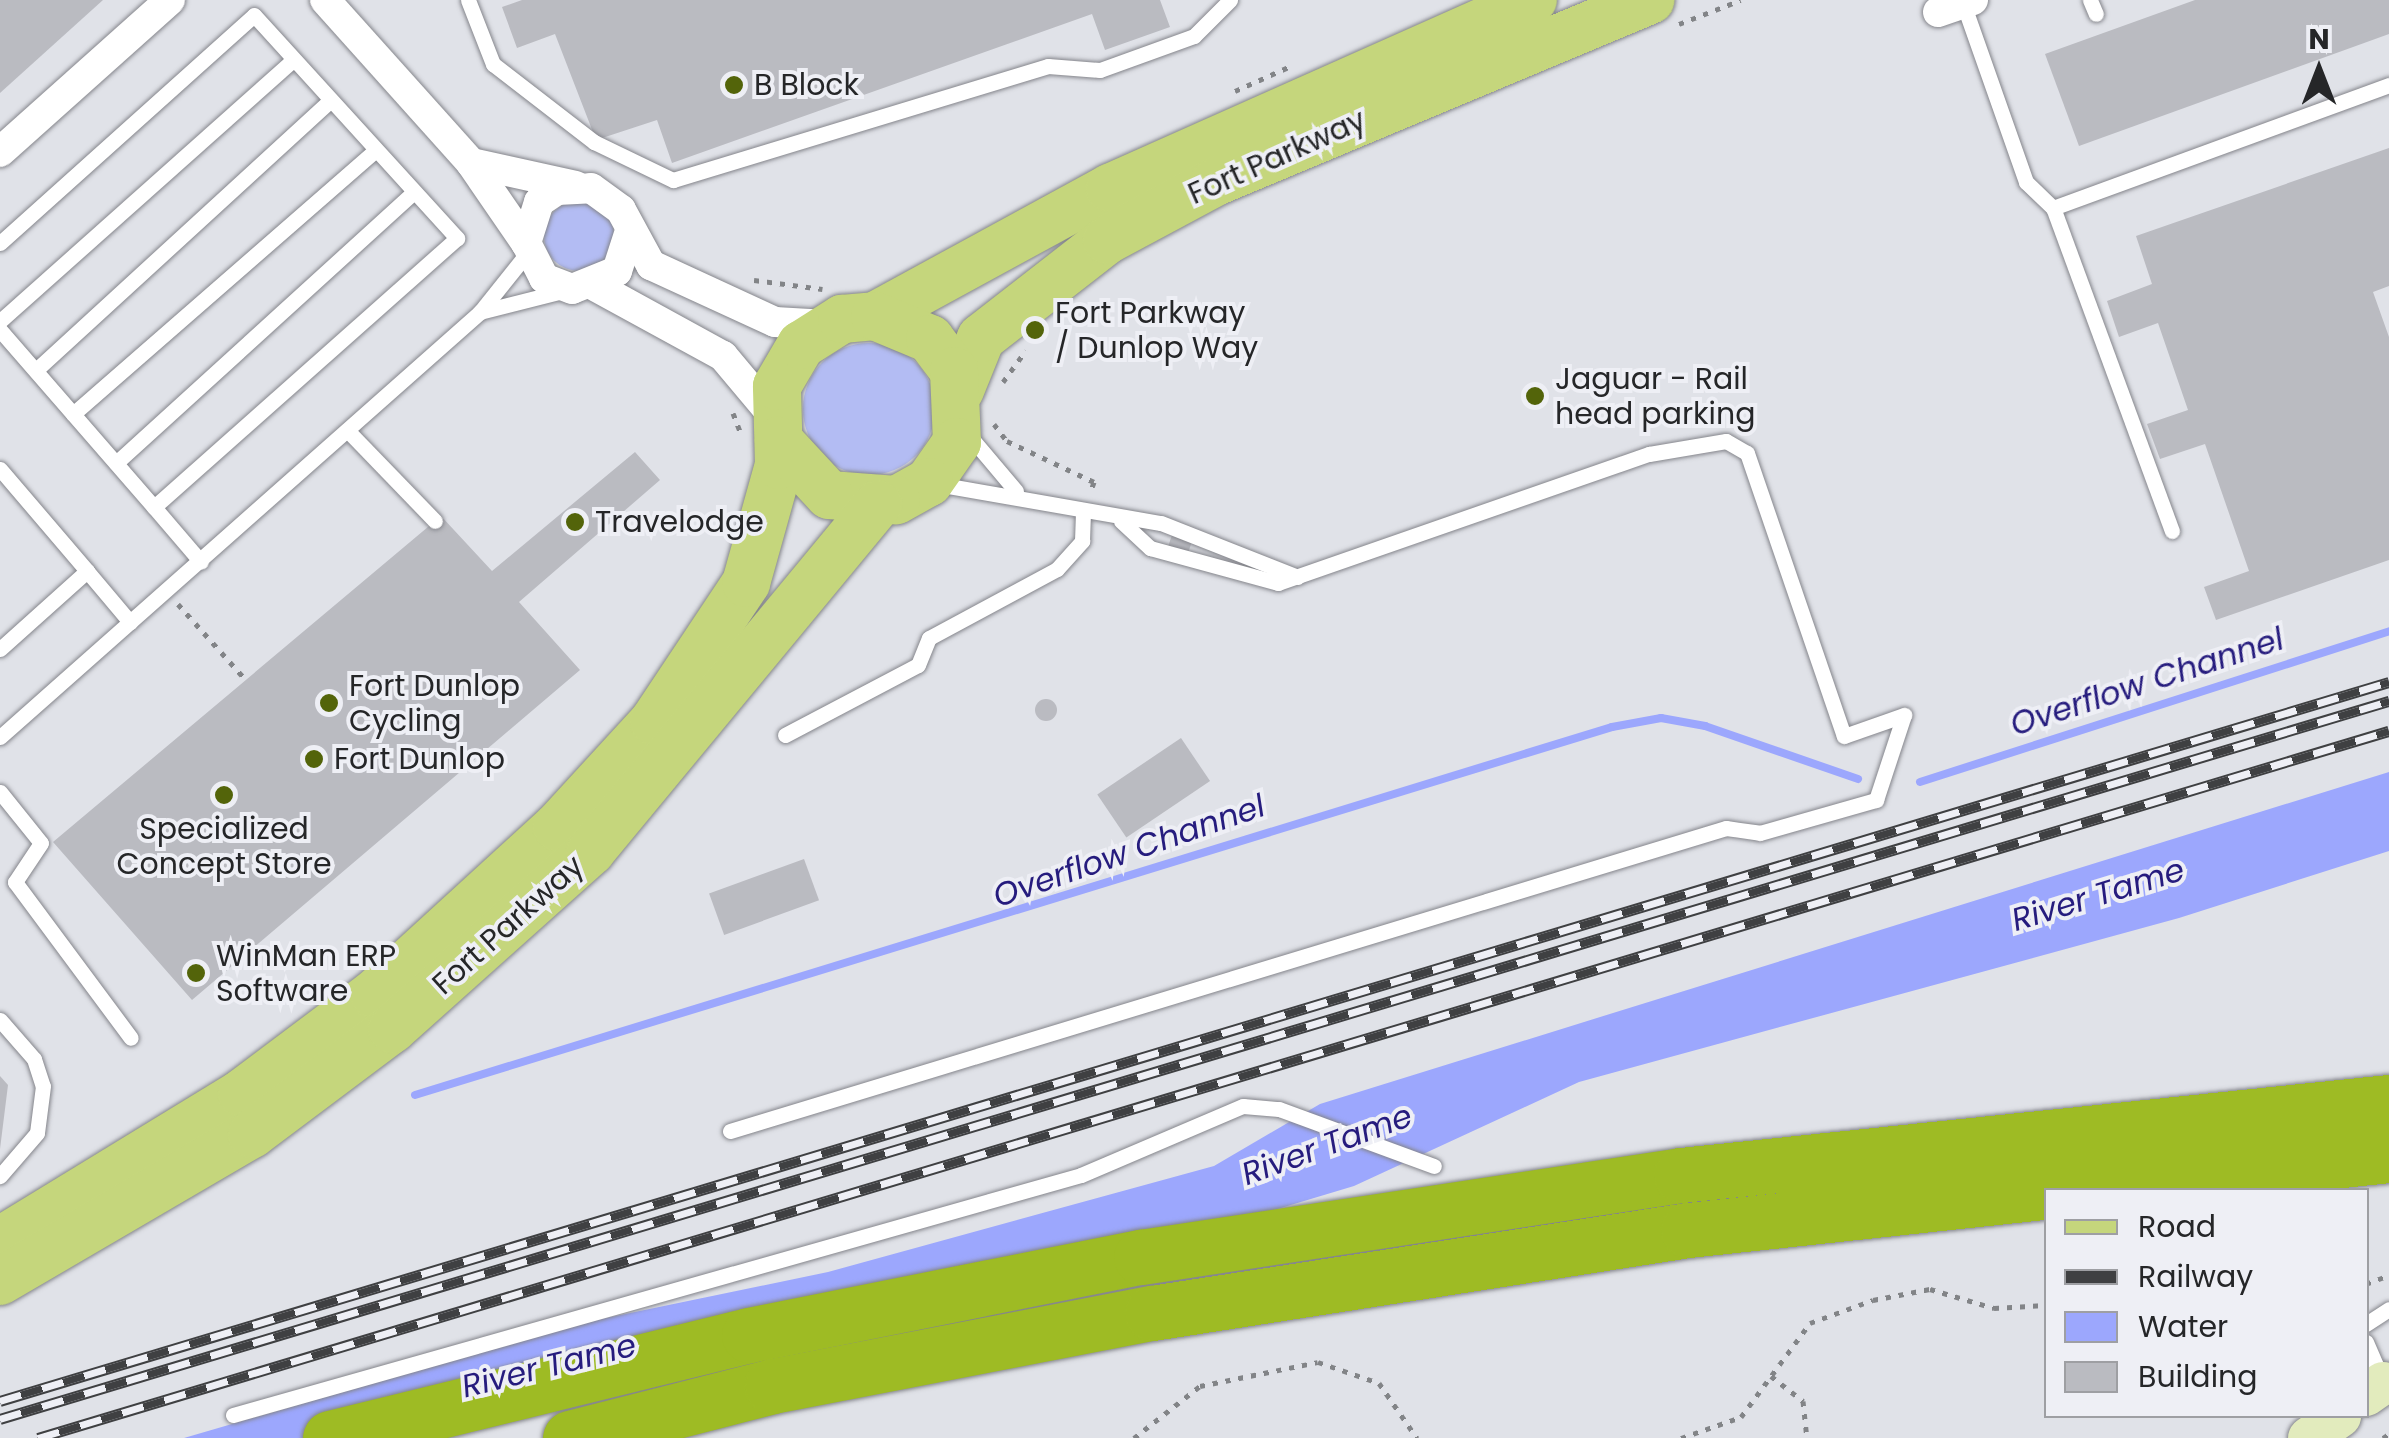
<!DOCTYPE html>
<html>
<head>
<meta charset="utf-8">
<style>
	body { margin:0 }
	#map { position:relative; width:2389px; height:1438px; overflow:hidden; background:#e0e2e8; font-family:Poppins,sans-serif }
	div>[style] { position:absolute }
	.green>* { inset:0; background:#b3bcf3 }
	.round { border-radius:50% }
	.water>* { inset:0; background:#9ca7fd }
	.stream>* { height:8px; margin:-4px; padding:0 4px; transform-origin:4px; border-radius:4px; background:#9ca7fd }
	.building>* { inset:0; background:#babbc1; transform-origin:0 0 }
	.path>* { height:5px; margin-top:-2.5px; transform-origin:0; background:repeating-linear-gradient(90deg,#828487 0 5px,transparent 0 13px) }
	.roads { filter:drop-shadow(0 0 2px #84858b) drop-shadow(0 0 2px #84858b) }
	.lane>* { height:15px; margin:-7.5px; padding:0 7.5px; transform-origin:7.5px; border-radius:7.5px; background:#fff }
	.street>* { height:30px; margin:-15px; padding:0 15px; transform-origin:15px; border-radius:15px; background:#fff }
	.secondary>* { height:42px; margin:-21px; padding:0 21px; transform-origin:21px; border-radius:21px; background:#e2ebbd }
	.primary>* { height:48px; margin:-24px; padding:0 24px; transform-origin:24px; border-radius:24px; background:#c5d67c }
	.highway>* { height:55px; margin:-27.5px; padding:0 27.5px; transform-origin:27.5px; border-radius:27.5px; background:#9ebb24 }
	.rail>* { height:11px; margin-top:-5.5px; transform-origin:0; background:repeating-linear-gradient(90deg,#eeeff5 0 22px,#3f4042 0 44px); box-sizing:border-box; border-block:2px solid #3f4042 }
	.dots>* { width:28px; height:28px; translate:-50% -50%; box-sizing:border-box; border:5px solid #eeeff5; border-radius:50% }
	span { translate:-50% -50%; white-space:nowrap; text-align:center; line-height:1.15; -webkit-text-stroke:8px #eeeff5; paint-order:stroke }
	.poi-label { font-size:30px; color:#252628 }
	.left { translate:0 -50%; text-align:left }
	.street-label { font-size:30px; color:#252628 }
	.water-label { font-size:32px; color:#261c7e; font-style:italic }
	.legend { position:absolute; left:2044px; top:1188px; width:325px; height:230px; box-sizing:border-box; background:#eeeff5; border:2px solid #9e9fa3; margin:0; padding:12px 18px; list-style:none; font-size:30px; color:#252628 }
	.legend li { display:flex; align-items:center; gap:20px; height:50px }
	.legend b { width:50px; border:2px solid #9e9fa3 }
	.north { position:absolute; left:2269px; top:20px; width:100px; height:100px; -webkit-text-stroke:8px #eeeff5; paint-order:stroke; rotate:0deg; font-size:28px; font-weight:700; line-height:40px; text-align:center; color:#252628 }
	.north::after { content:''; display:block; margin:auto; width:35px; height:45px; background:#252628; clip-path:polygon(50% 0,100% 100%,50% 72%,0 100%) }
</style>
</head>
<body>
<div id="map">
	<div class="green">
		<div class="round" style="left:544px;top:201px;width:70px;height:70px"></div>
		<div class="round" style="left:803px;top:343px;width:132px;height:132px"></div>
	</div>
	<div class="water">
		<div style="clip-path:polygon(2389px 772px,2389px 851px,2179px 918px,1579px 1082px,1354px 1186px,1037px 1281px,315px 1438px,184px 1438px,577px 1324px,828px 1272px,1214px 1166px,1320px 1104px)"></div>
	</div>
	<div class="stream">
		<div style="left:1920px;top:782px;width:493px;rotate:-17.8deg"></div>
		<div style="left:415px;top:1095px;width:1252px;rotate:-17.09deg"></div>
		<div style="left:1612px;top:727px;width:50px;rotate:-10.4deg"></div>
		<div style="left:1661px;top:718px;width:45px;rotate:10.3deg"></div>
		<div style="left:1705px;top:726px;width:162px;rotate:19.1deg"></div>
	</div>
	<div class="building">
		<div style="clip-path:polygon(0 0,103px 0,0 93px)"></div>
		<div style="clip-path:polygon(522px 0,1160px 0,1170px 27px,1105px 50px,1092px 14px,672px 163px,657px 120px,596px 140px,555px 34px,517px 48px,502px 7px)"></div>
		<div style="clip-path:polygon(2195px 0,2389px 0,2389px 34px,2079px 146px,2045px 54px)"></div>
		<div style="clip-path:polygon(2389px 148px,2389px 286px,2373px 292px,2389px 337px,2389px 560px,2216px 620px,2204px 587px,2249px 571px,2205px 444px,2160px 459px,2147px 424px,2188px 410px,2158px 323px,2119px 337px,2107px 301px,2152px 284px,2136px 236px)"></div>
		<div style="clip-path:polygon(635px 452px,660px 480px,519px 602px,580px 670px,192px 1000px,53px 842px,441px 516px,492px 571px)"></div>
		<div style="left:1172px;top:535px;width:21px;height:14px;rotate:19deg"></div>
		<div class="round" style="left:1035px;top:699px;width:22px;height:22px"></div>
		<div style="left:1181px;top:738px;width:52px;height:101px;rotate:56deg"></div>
		<div style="left:804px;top:859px;width:44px;height:101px;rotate:70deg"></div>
		<div style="clip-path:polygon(0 1076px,8px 1085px,0 1149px)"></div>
	</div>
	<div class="path">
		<div style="left:1679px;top:24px;width:66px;rotate:-21.2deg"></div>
		<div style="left:1235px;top:91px;width:64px;rotate:-24.1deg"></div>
		<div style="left:754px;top:280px;width:69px;rotate:7.5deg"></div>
		<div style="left:1003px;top:382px;width:39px;rotate:-54deg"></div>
		<div style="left:733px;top:413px;width:25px;rotate:69deg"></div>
		<div style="left:994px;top:424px;width:21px;rotate:53deg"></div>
		<div style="left:1007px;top:441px;width:96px;rotate:25.2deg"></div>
		<div style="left:1094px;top:482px;width:12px;rotate:110deg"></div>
		<div style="left:178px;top:604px;width:102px;rotate:48.2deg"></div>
		<div style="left:2366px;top:1284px;width:25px;rotate:-21deg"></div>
		<div style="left:1771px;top:1376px;width:41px;rotate:38deg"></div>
		<div style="left:1803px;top:1401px;width:37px;rotate:84deg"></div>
		<div style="left:1134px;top:1438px;width:84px;rotate:-38.2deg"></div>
		<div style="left:1200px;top:1386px;width:120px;rotate:-11.5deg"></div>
		<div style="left:1318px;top:1362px;width:65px;rotate:19deg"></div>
		<div style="left:1379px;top:1383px;width:67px;rotate:55.4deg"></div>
		<div style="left:1681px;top:1438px;width:64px;rotate:-19.3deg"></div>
		<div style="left:1741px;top:1417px;width:117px;rotate:-53.7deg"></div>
		<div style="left:1810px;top:1323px;width:67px;rotate:-20.1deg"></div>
		<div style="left:1873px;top:1300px;width:58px;rotate:-10.9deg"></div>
		<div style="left:1930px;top:1289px;width:67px;rotate:16.5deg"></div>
		<div style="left:1994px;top:1308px;width:52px;rotate:-3.3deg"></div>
		<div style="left:2383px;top:1438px;width:7px;rotate:-34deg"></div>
	</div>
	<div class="roads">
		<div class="lane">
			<div style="left:468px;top:0;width:69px;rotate:68.7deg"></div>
			<div style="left:493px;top:64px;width:128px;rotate:37.7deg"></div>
			<div style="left:594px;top:142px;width:88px;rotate:25.7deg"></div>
			<div style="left:673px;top:180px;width:392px;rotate:-16.9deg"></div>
			<div style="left:1048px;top:66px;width:52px;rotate:4.4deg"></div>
			<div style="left:1100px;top:70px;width:100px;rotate:-19.9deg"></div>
			<div style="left:1194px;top:36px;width:51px;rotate:-45deg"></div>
			<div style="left:2090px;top:0;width:15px;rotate:67deg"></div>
			<div style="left:1963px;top:3px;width:190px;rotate:70.6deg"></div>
			<div style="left:2026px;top:182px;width:37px;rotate:44deg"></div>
			<div style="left:0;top:243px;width:341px;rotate:-41.9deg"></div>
			<div style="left:254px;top:15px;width:302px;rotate:47.7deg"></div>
			<div style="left:457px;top:238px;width:405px;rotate:138.4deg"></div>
			<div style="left:154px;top:507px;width:72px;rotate:49.5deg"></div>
			<div style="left:480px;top:312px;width:86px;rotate:-14.2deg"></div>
			<div style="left:0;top:321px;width:392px;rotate:-41.7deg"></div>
			<div style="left:0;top:330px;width:235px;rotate:49deg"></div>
			<div style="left:36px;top:370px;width:398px;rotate:-42.5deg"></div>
			<div style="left:73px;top:414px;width:400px;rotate:-41.1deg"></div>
			<div style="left:348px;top:431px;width:125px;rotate:46deg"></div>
			<div style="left:967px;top:433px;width:76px;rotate:49.8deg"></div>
			<div style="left:116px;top:463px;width:403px;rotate:-42.3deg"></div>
			<div style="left:0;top:469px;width:134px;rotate:49.5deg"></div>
			<div style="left:937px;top:484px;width:227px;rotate:9.9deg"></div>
			<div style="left:1161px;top:523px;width:147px;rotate:21.5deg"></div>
			<div style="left:1121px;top:521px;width:40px;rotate:43deg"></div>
			<div style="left:1150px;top:548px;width:133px;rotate:15.3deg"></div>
			<div style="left:1278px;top:583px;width:393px;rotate:-19.2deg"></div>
			<div style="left:1649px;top:454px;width:78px;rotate:-9.6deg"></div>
			<div style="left:1726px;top:441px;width:24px;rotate:30deg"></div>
			<div style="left:1747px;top:453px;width:299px;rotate:71.1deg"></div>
			<div style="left:1844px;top:736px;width:64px;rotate:-19.3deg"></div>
			<div style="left:2172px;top:531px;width:344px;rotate:-110.2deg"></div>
			<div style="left:2053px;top:208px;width:358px;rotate:-20.1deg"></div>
			<div style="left:0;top:649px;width:117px;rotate:-41.9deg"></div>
			<div style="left:87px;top:571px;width:67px;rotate:49.9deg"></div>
			<div style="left:785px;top:735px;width:150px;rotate:-27.8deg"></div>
			<div style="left:918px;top:665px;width:29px;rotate:-68deg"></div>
			<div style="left:929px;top:638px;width:145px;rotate:-28.3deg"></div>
			<div style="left:1057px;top:569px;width:38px;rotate:-48deg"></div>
			<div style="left:1082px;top:541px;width:31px;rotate:-88deg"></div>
			<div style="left:0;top:737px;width:641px;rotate:-41.52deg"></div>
			<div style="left:480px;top:312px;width:77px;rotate:-51.3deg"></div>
			<div style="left:0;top:792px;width:65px;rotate:51.2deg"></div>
			<div style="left:41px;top:843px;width:47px;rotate:123.7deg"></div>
			<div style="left:15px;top:882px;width:194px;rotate:53.4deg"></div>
			<div style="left:0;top:1020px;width:52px;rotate:48.9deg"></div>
			<div style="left:34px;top:1059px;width:28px;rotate:72deg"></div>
			<div style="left:43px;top:1086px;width:47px;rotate:97.3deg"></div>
			<div style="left:37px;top:1133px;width:57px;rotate:130.7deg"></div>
			<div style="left:730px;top:1131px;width:1041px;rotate:-16.92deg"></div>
			<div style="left:1726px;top:828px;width:34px;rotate:8deg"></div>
			<div style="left:1760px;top:833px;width:121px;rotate:-15.9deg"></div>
			<div style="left:1876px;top:800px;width:89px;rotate:-71.8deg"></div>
			<div style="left:2366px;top:1324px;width:27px;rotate:-33deg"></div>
			<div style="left:2366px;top:1342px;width:40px;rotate:66.6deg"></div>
			<div style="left:233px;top:1415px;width:881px;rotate:-15.8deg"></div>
			<div style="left:1081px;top:1175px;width:176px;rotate:-23.1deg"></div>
			<div style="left:1243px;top:1106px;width:36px;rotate:5deg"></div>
			<div style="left:1279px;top:1109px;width:165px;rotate:20.2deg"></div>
		</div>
		<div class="street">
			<div style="left:325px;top:0;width:219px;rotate:48.1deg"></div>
			<div style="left:471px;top:163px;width:97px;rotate:55.5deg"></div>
			<div style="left:1938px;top:12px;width:37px;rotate:-19deg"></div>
			<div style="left:0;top:152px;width:228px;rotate:-41.8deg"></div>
			<div style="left:471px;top:163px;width:107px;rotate:12.4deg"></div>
			<div style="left:629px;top:234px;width:39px;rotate:108deg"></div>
			<div style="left:617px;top:271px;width:48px;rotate:158.2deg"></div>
			<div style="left:572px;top:289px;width:30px;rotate:-159deg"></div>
			<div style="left:544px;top:278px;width:39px;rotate:-117deg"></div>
			<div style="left:526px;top:243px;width:43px;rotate:-72.4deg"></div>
			<div style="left:539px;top:202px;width:22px;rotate:-34deg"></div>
			<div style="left:557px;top:190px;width:34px;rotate:-3deg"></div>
			<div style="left:591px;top:188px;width:37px;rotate:36deg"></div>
			<div style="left:621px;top:210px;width:63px;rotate:61.4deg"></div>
			<div style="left:651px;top:265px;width:136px;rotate:24.7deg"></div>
			<div style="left:775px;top:322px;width:52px;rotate:3.3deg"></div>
			<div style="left:595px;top:286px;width:146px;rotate:28.7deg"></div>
			<div style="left:723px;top:356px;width:81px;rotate:50deg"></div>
		</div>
		<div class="secondary">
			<div style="left:2366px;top:1395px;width:21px;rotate:-35deg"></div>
			<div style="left:2309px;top:1438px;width:38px;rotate:-35deg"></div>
		</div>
		<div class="primary">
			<div style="left:875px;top:316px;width:268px;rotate:-28.6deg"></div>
			<div style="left:1110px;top:188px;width:463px;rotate:-24deg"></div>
			<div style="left:960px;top:390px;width:56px;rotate:-68deg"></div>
			<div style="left:981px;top:338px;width:160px;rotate:-37.9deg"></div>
			<div style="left:1107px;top:240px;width:123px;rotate:-28.2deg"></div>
			<div style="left:1215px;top:182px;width:472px;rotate:-22.7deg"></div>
			<div style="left:0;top:1241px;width:284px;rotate:-31.4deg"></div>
			<div style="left:242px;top:1093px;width:165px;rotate:-36.9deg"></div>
			<div style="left:374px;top:994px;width:248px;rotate:-42.4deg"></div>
			<div style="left:557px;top:827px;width:144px;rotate:-47.5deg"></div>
			<div style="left:654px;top:721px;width:166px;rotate:-56.3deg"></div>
			<div style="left:746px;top:583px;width:123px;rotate:-74.4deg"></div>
			<div style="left:779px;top:465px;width:79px;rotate:-91.5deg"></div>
			<div style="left:777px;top:386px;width:48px;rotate:-59.7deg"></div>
			<div style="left:801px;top:345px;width:49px;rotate:-32.4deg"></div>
			<div style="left:842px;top:319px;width:33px;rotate:-5deg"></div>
			<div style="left:875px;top:316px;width:60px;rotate:22.7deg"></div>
			<div style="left:930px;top:339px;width:40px;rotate:53deg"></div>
			<div style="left:954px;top:371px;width:71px;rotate:87.6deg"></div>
			<div style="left:957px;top:442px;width:49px;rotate:125deg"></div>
			<div style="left:929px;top:482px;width:38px;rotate:151deg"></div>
			<div style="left:896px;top:500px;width:67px;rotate:-175.7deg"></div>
			<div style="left:829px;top:495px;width:74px;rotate:-132.8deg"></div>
			<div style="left:0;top:1281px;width:292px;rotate:-30.3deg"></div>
			<div style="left:252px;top:1134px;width:175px;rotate:-36.9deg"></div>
			<div style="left:392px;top:1029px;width:267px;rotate:-41.8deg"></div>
			<div style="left:591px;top:851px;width:450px;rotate:-50.4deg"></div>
		</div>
		<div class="highway">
			<div style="left:330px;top:1438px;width:431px;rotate:-13.8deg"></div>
			<div style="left:749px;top:1335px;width:400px;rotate:-11.3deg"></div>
			<div style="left:1141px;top:1257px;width:546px;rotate:-8.63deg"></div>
			<div style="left:1681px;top:1175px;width:712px;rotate:-5.89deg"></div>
			<div style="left:570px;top:1438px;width:209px;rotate:-14.4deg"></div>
			<div style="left:772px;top:1386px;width:387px;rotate:-10.9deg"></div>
			<div style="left:1152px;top:1313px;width:542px;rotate:-8.8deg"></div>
			<div style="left:1688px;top:1230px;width:705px;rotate:-6.11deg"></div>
		</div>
	</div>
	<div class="rail">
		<div style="left:0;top:1401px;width:2495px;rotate:-16.75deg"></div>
		<div style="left:0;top:1419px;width:2495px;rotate:-16.73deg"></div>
		<div style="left:38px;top:1438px;width:2455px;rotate:-16.74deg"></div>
	</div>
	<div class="dots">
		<div style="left:734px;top:85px;background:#53640a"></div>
		<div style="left:1035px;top:330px;background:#53640a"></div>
		<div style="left:1535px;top:396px;background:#53640a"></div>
		<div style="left:575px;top:522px;background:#53640a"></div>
		<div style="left:329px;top:703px;background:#53640a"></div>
		<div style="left:314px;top:759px;background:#53640a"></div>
		<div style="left:224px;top:795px;background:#53640a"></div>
		<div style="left:196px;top:973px;background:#53640a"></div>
	</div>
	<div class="poi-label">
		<span class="left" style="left:754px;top:85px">B Block</span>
		<span class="left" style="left:1055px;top:330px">Fort Parkway<br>/ Dunlop Way</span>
		<span class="left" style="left:1555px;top:396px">Jaguar - Rail<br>head parking</span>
		<span class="left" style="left:595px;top:522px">Travelodge</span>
		<span class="left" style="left:349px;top:703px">Fort Dunlop<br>Cycling</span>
		<span class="left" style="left:334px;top:759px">Fort Dunlop</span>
		<span style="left:224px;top:846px">Specialized<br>Concept Store</span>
		<span class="left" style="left:216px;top:973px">WinMan ERP<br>Software</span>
	</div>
	<div class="street-label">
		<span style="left:1277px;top:157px;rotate:-24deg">Fort Parkway</span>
		<span style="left:508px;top:925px;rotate:-42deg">Fort Parkway</span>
	</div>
	<div class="water-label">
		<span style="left:2147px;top:682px;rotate:-18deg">Overflow Channel</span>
		<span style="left:1129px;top:851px;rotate:-19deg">Overflow Channel</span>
		<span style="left:2098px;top:895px;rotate:-17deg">River Tame</span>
		<span style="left:1327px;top:1145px;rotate:-20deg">River Tame</span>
		<span style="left:549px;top:1366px;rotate:-14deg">River Tame</span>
	</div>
	<ul class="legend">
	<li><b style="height:12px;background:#c5d67c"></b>Road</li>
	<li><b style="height:12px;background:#3f4042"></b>Railway</li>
	<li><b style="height:28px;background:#9ca7fd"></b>Water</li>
	<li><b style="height:28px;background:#babbc1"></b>Building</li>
	</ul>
	<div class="north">N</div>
</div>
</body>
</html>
